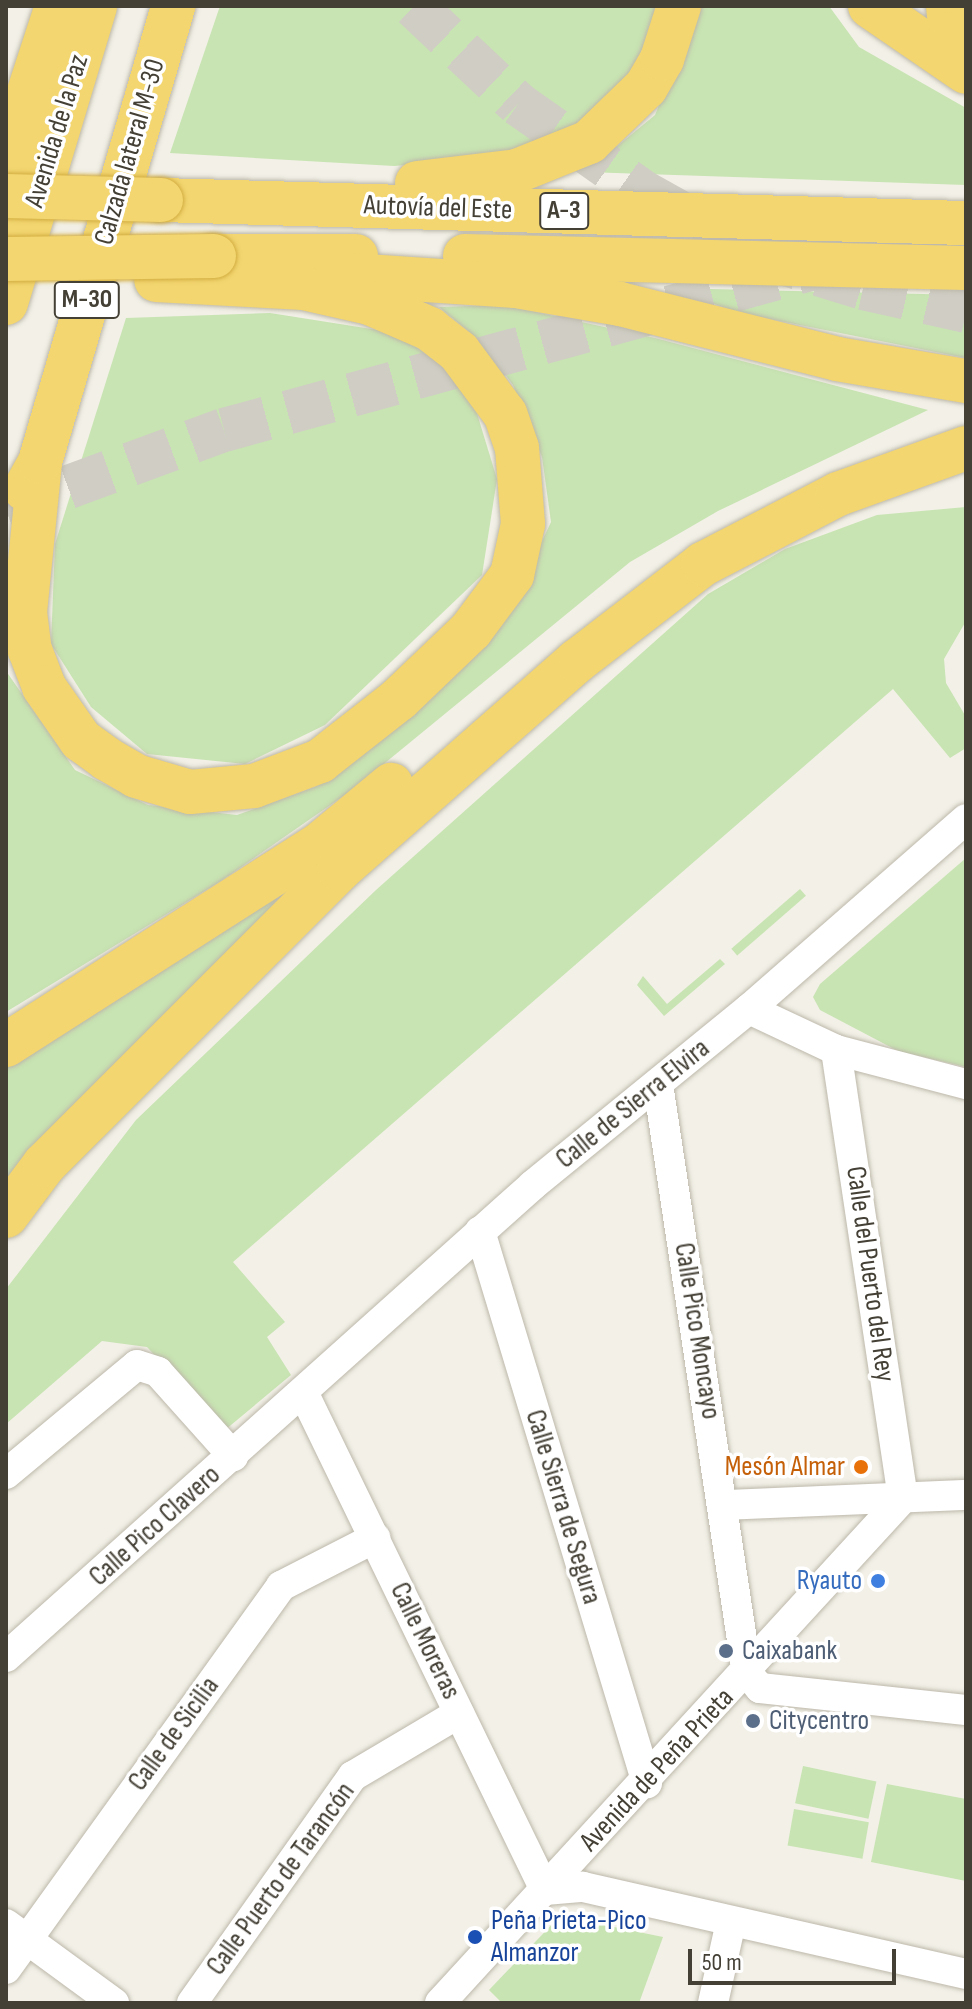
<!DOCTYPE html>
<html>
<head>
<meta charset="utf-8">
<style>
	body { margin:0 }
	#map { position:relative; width:972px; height:2009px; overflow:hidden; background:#f2f0e7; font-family:"Sofia Sans Condensed",sans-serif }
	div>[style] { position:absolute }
	.green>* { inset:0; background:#c8e4b2; transform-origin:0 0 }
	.motorway-tunnel>* { height:44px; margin-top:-22px; transform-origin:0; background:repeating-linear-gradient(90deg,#cfcdc4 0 44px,transparent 0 66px) }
	.roads { filter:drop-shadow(0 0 2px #bdb8aa) drop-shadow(0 0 2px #bdb8aa) }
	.minor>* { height:30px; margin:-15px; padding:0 15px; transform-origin:15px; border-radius:15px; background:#fff }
	.motorway>* { height:44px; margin:-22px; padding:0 22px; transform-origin:22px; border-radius:22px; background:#f3d670 }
	.bridges { filter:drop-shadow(0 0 2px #d2ad41) drop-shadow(0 0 2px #d2ad41) }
	.motorway-bridge>* { height:44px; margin:-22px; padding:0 22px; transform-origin:22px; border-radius:22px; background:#f3d670 }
	.dots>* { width:22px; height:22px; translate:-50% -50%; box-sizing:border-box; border:4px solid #fff; border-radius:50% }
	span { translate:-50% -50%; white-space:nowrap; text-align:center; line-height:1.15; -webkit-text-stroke:7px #fff; paint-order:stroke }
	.shield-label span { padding:2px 6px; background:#fff; border:2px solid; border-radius:6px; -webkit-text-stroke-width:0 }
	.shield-label { font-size:26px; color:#444036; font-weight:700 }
	.street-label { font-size:28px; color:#444036 }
	.food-label { font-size:28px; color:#c56008 }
	.right { translate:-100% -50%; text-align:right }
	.shop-label { font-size:28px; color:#366cbe }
	.service-label { font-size:28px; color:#4e5e75 }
	.left { translate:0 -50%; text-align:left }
	.transit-label { font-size:28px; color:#164399 }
	.frame { position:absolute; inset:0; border:8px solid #444036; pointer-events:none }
	.scale { position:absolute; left:688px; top:1949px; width:208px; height:36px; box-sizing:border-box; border:4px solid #444036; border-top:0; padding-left:10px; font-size:24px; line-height:28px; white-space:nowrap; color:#444036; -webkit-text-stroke:6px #fff; paint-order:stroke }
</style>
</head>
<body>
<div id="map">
	<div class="green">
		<div style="clip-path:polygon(220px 6px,661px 6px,631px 75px,591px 117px,512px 156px,394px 166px,170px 153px)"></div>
		<div style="clip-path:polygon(699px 6px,829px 6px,859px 47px,966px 108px,966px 185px,586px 172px,655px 115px)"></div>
		<div style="clip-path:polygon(669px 288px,966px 295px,966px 358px,740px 313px)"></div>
		<div style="clip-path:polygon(503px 305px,655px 338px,928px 410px,718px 511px,630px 562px,352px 790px,221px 881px,6px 1012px,6px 671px,75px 770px,148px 805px,237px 815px,315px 787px,412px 707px,514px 601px,551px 522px,542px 457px,513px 385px,479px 340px,439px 307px)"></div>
		<div style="clip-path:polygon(270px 313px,397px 333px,468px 384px,497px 479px,482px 575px,325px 725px,245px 764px,147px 754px,91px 707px,51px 644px,55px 544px,126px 318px)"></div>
		<div style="clip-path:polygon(966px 507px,966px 621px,944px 659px,946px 683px,966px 717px,966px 748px,950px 758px,893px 689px,233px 1262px,285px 1322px,267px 1337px,291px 1375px,225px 1430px,147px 1347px,102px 1341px,6px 1424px,6px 1289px,136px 1120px,376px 890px,708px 594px,785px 549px,877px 515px)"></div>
		<div style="clip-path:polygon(966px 858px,966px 1067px,898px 1051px,820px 1010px,813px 997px,820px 984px)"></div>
		<div style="clip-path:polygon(311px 874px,6px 1191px,6px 1066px)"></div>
		<div style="left:800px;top:889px;width:9px;height:91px;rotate:49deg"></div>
		<div style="clip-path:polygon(720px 959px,725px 964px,664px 1016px,637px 985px,643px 976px,667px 1004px)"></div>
		<div style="left:803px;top:1766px;width:75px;height:38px;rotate:12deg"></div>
		<div style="clip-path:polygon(887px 1784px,966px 1799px,966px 1881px,871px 1862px)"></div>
		<div style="left:794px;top:1809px;width:76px;height:37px;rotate:10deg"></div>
		<div style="clip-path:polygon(560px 1916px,663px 1937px,639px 2003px,502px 2003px,489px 1990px)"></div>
	</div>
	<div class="motorway-tunnel">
		<div style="left:414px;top:6px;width:143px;rotate:43.3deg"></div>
		<div style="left:518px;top:104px;width:153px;rotate:35.1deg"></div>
		<div style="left:643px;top:192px;width:129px;rotate:29.1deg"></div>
		<div style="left:756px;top:255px;width:112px;rotate:17.1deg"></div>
		<div style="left:863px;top:288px;width:106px;rotate:12.6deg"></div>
		<div style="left:6px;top:510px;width:232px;rotate:-20.2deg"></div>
		<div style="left:224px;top:430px;width:608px;rotate:-15.36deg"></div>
	</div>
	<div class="roads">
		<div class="minor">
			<div style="left:749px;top:1009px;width:96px;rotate:25.2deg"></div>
			<div style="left:836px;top:1050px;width:134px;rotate:14.7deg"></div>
			<div style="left:836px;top:1050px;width:453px;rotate:81.5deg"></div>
			<div style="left:658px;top:1084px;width:596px;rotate:81.41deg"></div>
			<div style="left:747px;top:1673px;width:20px;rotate:49deg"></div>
			<div style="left:760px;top:1688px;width:207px;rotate:6.1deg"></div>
			<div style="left:480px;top:1231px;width:577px;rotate:73.17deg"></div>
			<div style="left:303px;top:1392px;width:554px;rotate:64.08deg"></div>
			<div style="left:6px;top:1474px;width:170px;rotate:-39.8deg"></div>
			<div style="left:137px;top:1365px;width:22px;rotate:18deg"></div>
			<div style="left:158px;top:1372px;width:113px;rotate:48.2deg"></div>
			<div style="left:725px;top:1505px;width:241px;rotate:-2.4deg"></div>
			<div style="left:6px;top:1657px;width:707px;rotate:-41.85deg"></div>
			<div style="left:533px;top:1185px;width:279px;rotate:-39.2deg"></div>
			<div style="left:749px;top:1009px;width:288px;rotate:-41.2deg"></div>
			<div style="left:545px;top:1890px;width:38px;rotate:-5deg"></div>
			<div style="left:583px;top:1887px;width:393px;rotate:12.8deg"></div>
			<div style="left:6px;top:1924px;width:134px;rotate:36.2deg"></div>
			<div style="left:6px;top:1969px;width:472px;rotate:-54.3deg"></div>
			<div style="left:281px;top:1586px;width:106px;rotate:-27.1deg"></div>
			<div style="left:192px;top:2003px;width:278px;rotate:-54.7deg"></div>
			<div style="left:353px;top:1776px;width:123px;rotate:-30.7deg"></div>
			<div style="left:440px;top:2003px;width:685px;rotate:-47.48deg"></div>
			<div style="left:713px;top:2003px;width:83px;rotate:-77.5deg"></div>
		</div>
		<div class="motorway">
			<div style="left:870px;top:6px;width:116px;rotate:34.5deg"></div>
			<div style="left:948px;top:6px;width:28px;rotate:84deg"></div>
			<div style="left:951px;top:34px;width:24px;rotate:52deg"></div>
			<div style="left:6px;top:162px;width:164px;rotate:-71.9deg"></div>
			<div style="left:417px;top:183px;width:101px;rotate:-6.8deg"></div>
			<div style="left:517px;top:171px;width:78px;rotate:-21.9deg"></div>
			<div style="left:589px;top:142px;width:79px;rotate:-44deg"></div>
			<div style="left:646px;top:87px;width:32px;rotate:-60deg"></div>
			<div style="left:662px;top:59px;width:56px;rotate:-72.2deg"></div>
			<div style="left:161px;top:200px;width:805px;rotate:1.64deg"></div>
			<div style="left:214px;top:256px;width:142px"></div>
			<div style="left:465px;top:256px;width:501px;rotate:1.37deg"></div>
			<div style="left:321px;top:273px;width:195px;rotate:3.8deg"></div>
			<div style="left:516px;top:286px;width:106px;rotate:9.8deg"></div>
			<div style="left:620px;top:304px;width:224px;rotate:14.2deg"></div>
			<div style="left:837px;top:359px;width:131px;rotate:9.7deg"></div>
			<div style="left:6px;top:303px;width:310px;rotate:-73.3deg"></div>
			<div style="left:40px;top:462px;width:151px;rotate:95.7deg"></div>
			<div style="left:25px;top:612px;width:38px;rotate:83deg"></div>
			<div style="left:30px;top:650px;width:40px;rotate:69deg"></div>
			<div style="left:44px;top:687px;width:65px;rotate:55.1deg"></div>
			<div style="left:81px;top:740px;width:32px;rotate:36deg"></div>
			<div style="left:107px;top:759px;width:34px;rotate:30deg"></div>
			<div style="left:136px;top:776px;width:56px;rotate:16.5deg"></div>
			<div style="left:190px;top:792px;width:64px;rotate:-5.4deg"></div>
			<div style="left:254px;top:786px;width:71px;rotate:-20.7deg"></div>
			<div style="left:320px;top:761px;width:100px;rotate:-38.1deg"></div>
			<div style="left:399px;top:699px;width:100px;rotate:-43.8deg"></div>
			<div style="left:471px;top:630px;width:69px;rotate:-53.3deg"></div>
			<div style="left:512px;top:575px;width:52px;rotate:-77.8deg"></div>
			<div style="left:523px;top:524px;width:76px;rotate:-94.5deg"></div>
			<div style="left:517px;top:448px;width:36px;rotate:-109deg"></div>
			<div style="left:505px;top:414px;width:77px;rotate:-126.6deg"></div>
			<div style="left:459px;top:352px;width:37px;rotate:-142deg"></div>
			<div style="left:430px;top:329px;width:65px;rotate:-156.6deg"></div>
			<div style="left:370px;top:303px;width:68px;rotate:-167.2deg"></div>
			<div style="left:304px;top:288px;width:148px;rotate:-176.9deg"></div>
			<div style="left:25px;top:489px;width:31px;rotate:-61deg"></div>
			<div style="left:40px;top:462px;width:475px;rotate:-73.7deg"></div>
			<div style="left:6px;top:1045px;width:371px;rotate:-32.6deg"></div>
			<div style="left:319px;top:845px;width:94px;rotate:-39.8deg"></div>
			<div style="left:6px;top:1216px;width:64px;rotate:-53.3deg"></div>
			<div style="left:44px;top:1165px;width:417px;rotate:-45deg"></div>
			<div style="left:339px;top:870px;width:317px;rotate:-41.3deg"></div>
			<div style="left:577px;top:661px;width:159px;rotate:-37.6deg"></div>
			<div style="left:703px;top:564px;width:152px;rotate:-27.4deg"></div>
			<div style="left:838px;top:494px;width:136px;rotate:-19.8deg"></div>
		</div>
	</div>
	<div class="bridges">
		<div class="motorway-bridge">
			<div style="left:6px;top:196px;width:155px;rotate:1.5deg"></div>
			<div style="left:6px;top:259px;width:208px;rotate:-0.8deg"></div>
		</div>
	</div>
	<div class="dots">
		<div style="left:861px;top:1467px;background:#e8710a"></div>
		<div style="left:878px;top:1581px;background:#3f7fe0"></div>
		<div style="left:726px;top:1651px;background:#5c6f8a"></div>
		<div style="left:753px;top:1721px;background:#5c6f8a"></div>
		<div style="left:475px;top:1937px;background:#1a4fb4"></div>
	</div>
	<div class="shield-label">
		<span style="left:564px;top:211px">A-3</span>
		<span style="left:87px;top:300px">M-30</span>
	</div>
	<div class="street-label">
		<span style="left:57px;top:131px;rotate:-73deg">Avenida de la Paz</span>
		<span style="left:130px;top:152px;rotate:-74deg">Calzada lateral M-30</span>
		<span style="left:438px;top:208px;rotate:2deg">Autovía del Este</span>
		<span style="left:633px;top:1104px;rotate:-39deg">Calle de Sierra Elvira</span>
		<span style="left:870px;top:1274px;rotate:82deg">Calle del Puerto del Rey</span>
		<span style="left:697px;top:1331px;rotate:81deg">Calle Pico Moncayo</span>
		<span style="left:563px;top:1507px;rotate:73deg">Calle Sierra de Segura</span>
		<span style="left:155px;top:1526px;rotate:-42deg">Calle Pico Clavero</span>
		<span style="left:425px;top:1641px;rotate:64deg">Calle Moreras</span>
		<span style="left:174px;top:1734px;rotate:-54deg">Calle de Sicilia</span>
		<span style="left:657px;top:1770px;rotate:-47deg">Avenida de Peña Prieta</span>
		<span style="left:281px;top:1879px;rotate:-54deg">Calle Puerto de Tarancón</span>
	</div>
	<div class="food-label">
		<span class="right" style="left:845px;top:1467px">Mesón Almar</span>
	</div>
	<div class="shop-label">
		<span class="right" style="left:862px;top:1581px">Ryauto</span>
	</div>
	<div class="service-label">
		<span class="left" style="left:742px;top:1651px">Caixabank</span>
		<span class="left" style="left:769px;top:1721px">Citycentro</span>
	</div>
	<div class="transit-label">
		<span class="left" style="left:491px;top:1937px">Peña Prieta-Pico<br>Almanzor</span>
	</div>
	<div class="frame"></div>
	<div class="scale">50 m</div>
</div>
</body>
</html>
